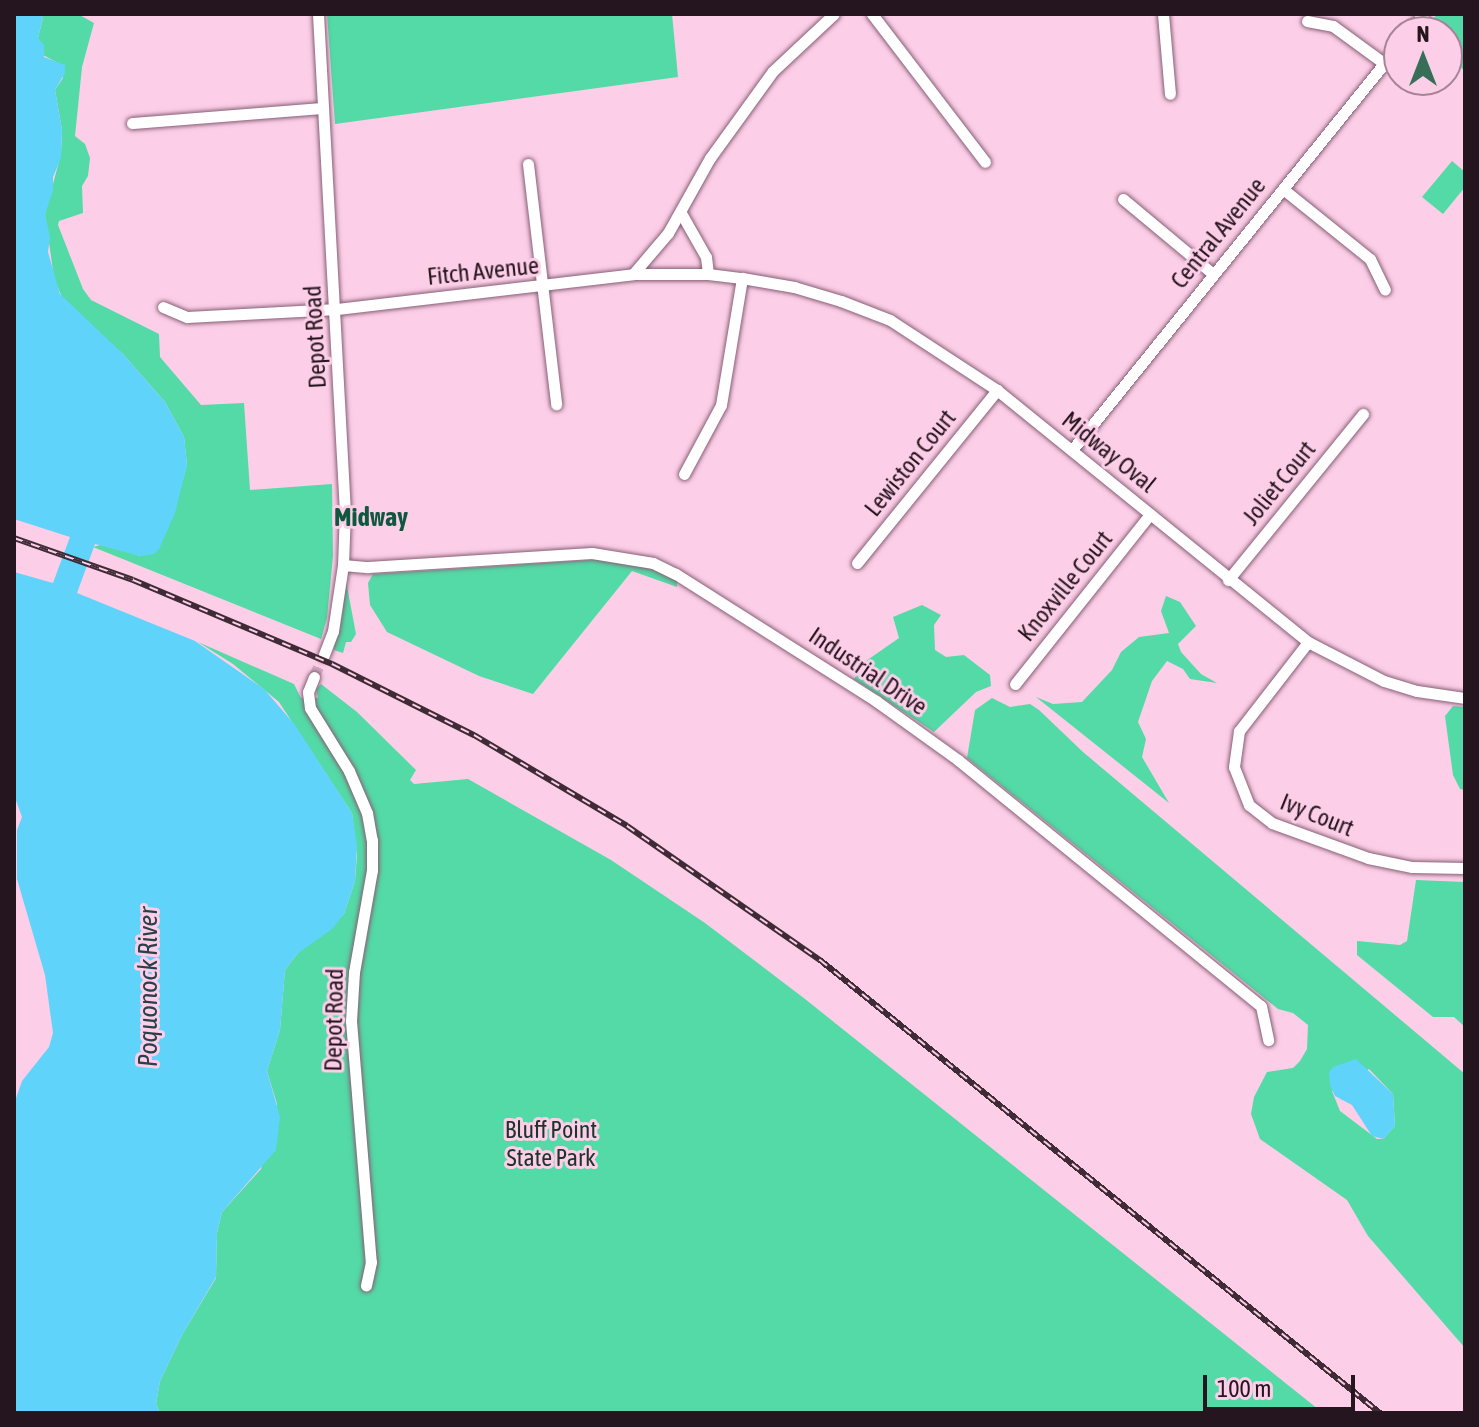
<!DOCTYPE html>
<html>
<head>
<meta charset="utf-8">
<style>
	body { margin:0 }
	#map { position:relative; width:1479px; height:1427px; overflow:hidden; background:#fccee7; font-family:"Asap Condensed",sans-serif }
	div>[style] { position:absolute }
	.green>* { inset:0; background:#53daa6 }
	.water>* { inset:0; background:#60d3fb }
	.street-tunnel>* { height:11px; margin-top:-5.5px; transform-origin:0; background:repeating-linear-gradient(90deg,#d1a9bf 0 11px,transparent 0 16.5px) }
	.roads { filter:drop-shadow(0 0 2px #875f76) drop-shadow(0 0 2px #875f76) }
	.street>* { height:11px; margin:-5.5px; padding:0 5.5px; transform-origin:5.5px; border-radius:5.5px; background:#fff }
	.rail>* { height:6px; margin-top:-3px; transform-origin:0; background:repeating-linear-gradient(90deg,#fccee7 0 9px,#3e2b36 0 18px); box-sizing:border-box; border-block:2px solid #3e2b36 }
	span { translate:-50% -50%; white-space:nowrap; text-align:center; line-height:1.15; -webkit-text-stroke:6px #fccee7; paint-order:stroke }
	.street-label { font-size:24px; color:#25151e }
	.park-label { font-size:24px; color:#1d342a }
	.neighbourhood-label { font-size:26px; color:#0f573e; font-weight:700 }
	.water-label { font-size:26px; color:#27404a; font-style:italic }
	.frame { position:absolute; inset:0; border:16px solid #25151e; pointer-events:none }
	.north { position:absolute; left:1383px; top:16px; width:80px; height:80px; box-sizing:border-box; background:#fccee7; border:2px solid #a68497; border-radius:50%; rotate:0deg; font-size:22px; font-weight:700; line-height:32px; text-align:center; color:#25151e }
	.north::after { content:''; display:block; margin:auto; width:28px; height:36px; background:#366e57; clip-path:polygon(50% 0,100% 100%,50% 72%,0 100%) }
	.scale { position:absolute; left:1203px; top:1375px; width:152px; height:36px; box-sizing:border-box; border:4px solid #25151e; border-top:0; padding-left:10px; font-size:24px; line-height:28px; white-space:nowrap; color:#25151e; -webkit-text-stroke:6px #fccee7; paint-order:stroke }
</style>
</head>
<body>
<div id="map">
	<div class="green">
		<div style="clip-path:polygon(39px 14px,78px 14px,94px 23px,82px 67px,75px 136px,85px 144px,90px 158px,88px 176px,82px 186px,83px 213px,59px 221px,58px 225px,83px 289px,91px 300px,159px 334px,160px 357px,201px 405px,244px 403px,250px 490px,332px 484px,333px 556px,327px 618px,321px 639px,93px 547px,104px 544px,140px 556px,172px 519px,187px 465px,184px 437px,165px 402px,123px 354px,64px 302px,54px 278px,45px 214px,61px 154px,62px 130px,55px 90px,63px 78px,58px 63px,43px 55px,38px 38px,43px 18px)"></div>
		<div style="clip-path:polygon(327px 14px,672px 14px,678px 77px,335px 124px)"></div>
		<div style="clip-path:polygon(1437px 14px,1465px 14px,1465px 71px,1447px 57px,1447px 32px,1423px 32px)"></div>
		<div style="clip-path:polygon(1452px 161px,1465px 172px,1465px 187px,1443px 214px,1422px 197px)"></div>
		<div style="clip-path:polygon(605px 559px,654px 568px,677px 580px,677px 587px,632px 571px,533px 694px,479px 676px,387px 632px,370px 605px,368px 583px,373px 574px)"></div>
		<div style="clip-path:polygon(346px 581px,356px 634px,351px 642px,346px 642px,343px 653px,334px 650px,334px 644px)"></div>
		<div style="clip-path:polygon(1166px 596px,1180px 602px,1196px 626px,1178px 644px,1181px 652px,1201px 674px,1217px 683px,1190px 679px,1183px 669px,1167px 661px,1152px 681px,1138px 722px,1146px 739px,1142px 757px,1169px 803px,1036px 697px,1053px 704px,1082px 702px,1112px 670px,1121px 652px,1139px 637px,1169px 633px,1161px 611px)"></div>
		<div style="clip-path:polygon(922px 605px,941px 615px,934px 625px,935px 650px,946px 657px,964px 655px,990px 675px,991px 686px,976px 692px,934px 732px,854px 679px,866px 661px,899px 638px,893px 617px)"></div>
		<div style="clip-path:polygon(198px 642px,294px 684px,301px 698px,318px 698px,316px 689px,321px 684px,357px 712px,416px 770px,410px 780px,414px 784px,468px 779px,611px 860px,705px 923px,805px 999px,1323px 1413px,160px 1413px,156px 1404px,160px 1381px,182px 1335px,216px 1278px,217px 1233px,222px 1212px,261px 1169px,277px 1104px,267px 1071px,280px 1030px,285px 970px,297px 954px,344px 914px,355px 881px,357px 855px,352px 813px,279px 702px,233px 664px)"></div>
		<div style="clip-path:polygon(evenodd,992px 698px,1010px 707px,1030px 704px,1039px 710px,1083px 752px,1465px 1074px,1465px 1348px,1368px 1236px,1347px 1200px,1260px 1139px,1251px 1114px,1254px 1097px,1267px 1072px,1293px 1068px,1300px 1061px,1307px 1049px,1308px 1025px,1293px 1013px,1278px 1009px,967px 758px,975px 710px,992px 698px,1369px 1069px,1393px 1094px,1395px 1126px,1383px 1139px,1377px 1139px,1340px 1111px,1332px 1091px,1369px 1069px)"></div>
		<div style="clip-path:polygon(1453px 706px,1465px 707px,1465px 790px,1460px 789px,1453px 775px,1445px 716px)"></div>
		<div style="clip-path:polygon(1416px 880px,1465px 882px,1465px 1027px,1454px 1017px,1433px 1017px,1357px 955px,1357px 941px,1400px 945px,1407px 941px)"></div>
	</div>
	<div class="water">
		<div style="clip-path:polygon(14px 14px,40px 15px,43px 18px,38px 38px,44px 45px,44px 57px,65px 65px,65px 73px,55px 90px,62px 130px,61px 158px,53px 177px,53px 191px,45px 214px,50px 237px,48px 252px,60px 294px,123px 354px,165px 402px,184px 437px,187px 465px,175px 513px,159px 549px,154px 554px,140px 556px,95px 544px,77px 593px,195px 641px,264px 689px,295px 725px,352px 813px,357px 845px,355px 881px,344px 914px,332px 929px,297px 954px,285px 970px,280px 1030px,267px 1071px,280px 1117px,276px 1150px,222px 1212px,217px 1233px,216px 1277px,182px 1335px,160px 1381px,156px 1404px,160px 1413px,14px 1413px,14px 1104px,22px 1081px,49px 1047px,53px 1033px,45px 975px,17px 879px,17px 830px,22px 817px,14px 795px,14px 572px,53px 583px,70px 537px,14px 519px)"></div>
		<div style="clip-path:polygon(1356px 1059px,1393px 1094px,1395px 1126px,1383px 1139px,1372px 1136px,1352px 1105px,1335px 1096px,1330px 1085px,1329px 1072px,1333px 1067px)"></div>
	</div>
	<div class="street-tunnel">
		<div style="left:314px;top:677px;width:24px;rotate:-66deg"></div>
	</div>
	<div class="roads">
		<div class="street">
			<div style="left:318px;top:14px;width:496px;rotate:86.9deg"></div>
			<div style="left:345px;top:509px;width:56px;rotate:92deg"></div>
			<div style="left:343px;top:565px;width:67px;rotate:98.6deg"></div>
			<div style="left:333px;top:631px;width:26px;rotate:111deg"></div>
			<div style="left:872px;top:14px;width:186px;rotate:52.6deg"></div>
			<div style="left:1163px;top:14px;width:80px;rotate:85deg"></div>
			<div style="left:1307px;top:21px;width:26px;rotate:11deg"></div>
			<div style="left:1333px;top:26px;width:64px;rotate:36.2deg"></div>
			<div style="left:1409px;top:32px;width:23px;rotate:-52deg"></div>
			<div style="left:132px;top:123px;width:191px;rotate:-4.5deg"></div>
			<div style="left:528px;top:164px;width:242px;rotate:83.3deg"></div>
			<div style="left:1283px;top:189px;width:112px;rotate:38.8deg"></div>
			<div style="left:1370px;top:259px;width:34px;rotate:64deg"></div>
			<div style="left:1123px;top:199px;width:117px;rotate:39.8deg"></div>
			<div style="left:681px;top:213px;width:51px;rotate:60.4deg"></div>
			<div style="left:706px;top:257px;width:17px;rotate:83deg"></div>
			<div style="left:633px;top:274px;width:54px;rotate:-49.5deg"></div>
			<div style="left:668px;top:233px;width:86px;rotate:-60.8deg"></div>
			<div style="left:710px;top:158px;width:107px;rotate:-54.1deg"></div>
			<div style="left:773px;top:71px;width:83px;rotate:-43.1deg"></div>
			<div style="left:163px;top:307px;width:26px;rotate:23deg"></div>
			<div style="left:187px;top:317px;width:150px;rotate:-3.1deg"></div>
			<div style="left:337px;top:309px;width:298px;rotate:-6.7deg"></div>
			<div style="left:633px;top:274px;width:75px"></div>
			<div style="left:708px;top:274px;width:34px;rotate:7deg"></div>
			<div style="left:742px;top:278px;width:53px;rotate:9.8deg"></div>
			<div style="left:794px;top:287px;width:49px;rotate:16.6deg"></div>
			<div style="left:841px;top:301px;width:53px;rotate:21.2deg"></div>
			<div style="left:890px;top:320px;width:128px;rotate:33.2deg"></div>
			<div style="left:997px;top:390px;width:400px;rotate:39deg"></div>
			<div style="left:1308px;top:642px;width:85px;rotate:27.2deg"></div>
			<div style="left:1384px;top:681px;width:34px;rotate:17deg"></div>
			<div style="left:1417px;top:691px;width:49px;rotate:8.3deg"></div>
			<div style="left:1072px;top:450px;width:521px;rotate:-51.08deg"></div>
			<div style="left:684px;top:474px;width:78px;rotate:-61.8deg"></div>
			<div style="left:721px;top:405px;width:129px;rotate:-80.6deg"></div>
			<div style="left:857px;top:563px;width:223px;rotate:-51deg"></div>
			<div style="left:343px;top:565px;width:25px;rotate:5deg"></div>
			<div style="left:368px;top:567px;width:224px;rotate:-3.6deg"></div>
			<div style="left:592px;top:553px;width:62px;rotate:9.3deg"></div>
			<div style="left:653px;top:563px;width:25px;rotate:26deg"></div>
			<div style="left:676px;top:574px;width:237px;rotate:32.4deg"></div>
			<div style="left:876px;top:701px;width:101px;rotate:35.7deg"></div>
			<div style="left:958px;top:760px;width:390px;rotate:39.1deg"></div>
			<div style="left:1261px;top:1006px;width:35px;rotate:78deg"></div>
			<div style="left:1228px;top:580px;width:214px;rotate:-50.9deg"></div>
			<div style="left:1308px;top:642px;width:113px;rotate:127.8deg"></div>
			<div style="left:1239px;top:731px;width:36px;rotate:98deg"></div>
			<div style="left:1234px;top:767px;width:41px;rotate:68.5deg"></div>
			<div style="left:1249px;top:805px;width:29px;rotate:38deg"></div>
			<div style="left:1272px;top:823px;width:102px;rotate:20deg"></div>
			<div style="left:1368px;top:858px;width:45px;rotate:11.6deg"></div>
			<div style="left:1412px;top:867px;width:53px;rotate:1.1deg"></div>
			<div style="left:314px;top:677px;width:16px;rotate:112deg"></div>
			<div style="left:308px;top:692px;width:16px;rotate:83deg"></div>
			<div style="left:310px;top:708px;width:74px;rotate:58.2deg"></div>
			<div style="left:349px;top:771px;width:46px;rotate:66.8deg"></div>
			<div style="left:367px;top:813px;width:27px;rotate:80deg"></div>
			<div style="left:372px;top:840px;width:30px;rotate:90deg"></div>
			<div style="left:372px;top:870px;width:104px;rotate:100deg"></div>
			<div style="left:354px;top:972px;width:49px;rotate:93.5deg"></div>
			<div style="left:351px;top:1021px;width:242px;rotate:85.3deg"></div>
			<div style="left:371px;top:1262px;width:24px;rotate:102deg"></div>
			<div style="left:1015px;top:684px;width:217px;rotate:-51.5deg"></div>
		</div>
	</div>
	<div class="rail">
		<div style="left:14px;top:538px;width:126px;rotate:19.4deg"></div>
		<div style="left:133px;top:580px;width:216px;rotate:22.9deg"></div>
		<div style="left:332px;top:664px;width:159px;rotate:26.6deg"></div>
		<div style="left:474px;top:735px;width:178px;rotate:30.7deg"></div>
		<div style="left:627px;top:826px;width:235px;rotate:34.8deg"></div>
		<div style="left:820px;top:960px;width:720px;rotate:38.97deg"></div>
	</div>
	<div class="street-label">
		<span style="left:1218px;top:233px;rotate:-51deg">Central Avenue</span>
		<span style="left:483px;top:271px;rotate:-6deg">Fitch Avenue</span>
		<span style="left:315px;top:337px;rotate:-93deg">Depot Road</span>
		<span style="left:1109px;top:452px;rotate:39deg">Midway Oval</span>
		<span style="left:910px;top:463px;rotate:-51deg">Lewiston Court</span>
		<span style="left:1279px;top:483px;rotate:-51deg">Joliet Court</span>
		<span style="left:1065px;top:586px;rotate:-51deg">Knoxville Court</span>
		<span style="left:868px;top:671px;rotate:34deg">Industrial Drive</span>
		<span style="left:1317px;top:815px;rotate:22deg">Ivy Court</span>
		<span style="left:334px;top:1020px;rotate:-89deg">Depot Road</span>
	</div>
	<div class="park-label">
		<span style="left:551px;top:1144px">Bluff Point<br>State Park</span>
	</div>
	<div class="neighbourhood-label">
		<span style="left:371px;top:518px">Midway</span>
	</div>
	<div class="water-label">
		<span style="left:149px;top:987px;rotate:-90deg">Poquonock River</span>
	</div>
	<div class="frame"></div>
	<div class="north">N</div>
	<div class="scale">100 m</div>
</div>
</body>
</html>
